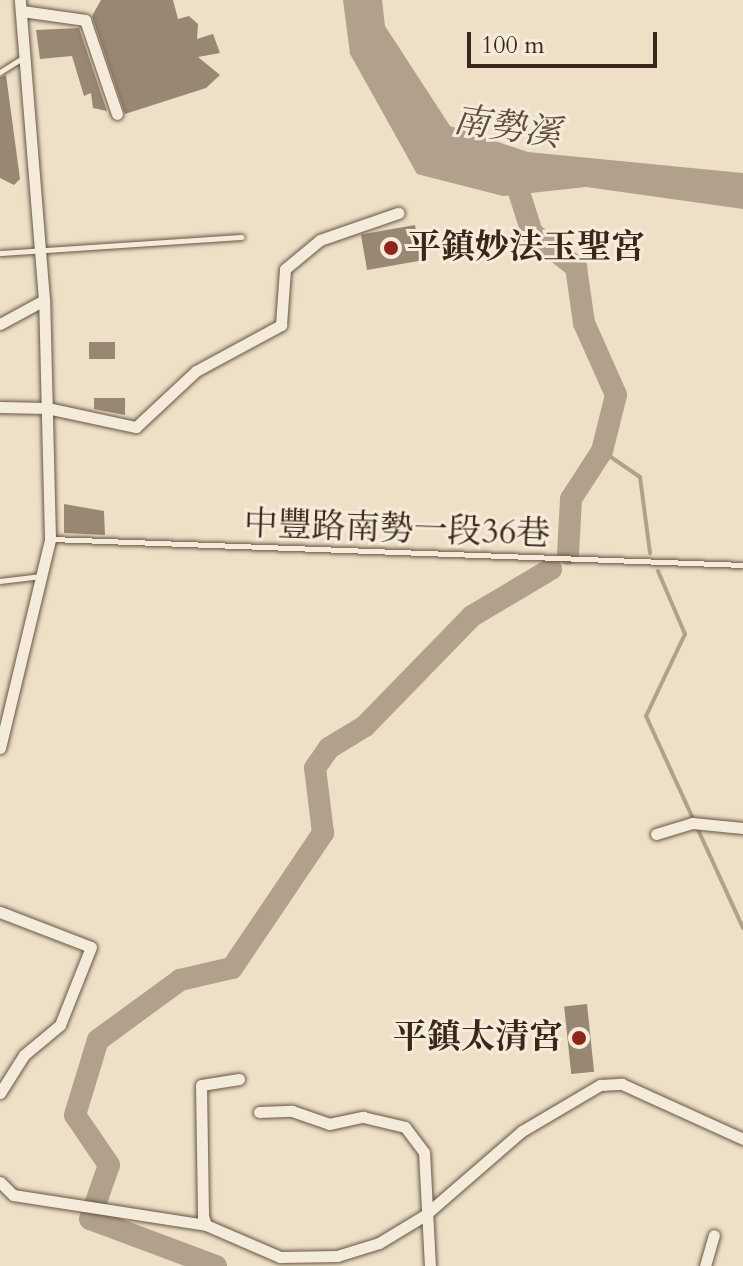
<!DOCTYPE html>
<html>
<head>
<meta charset="utf-8">
<style>
	body { margin:0 }
	#map { position:relative; width:743px; height:1266px; overflow:hidden; background:#eee0c7; font-family:Cardo,"Noto Serif TC",serif }
	div>[style] { position:absolute }
	.water>* { inset:0; background:#b1a18c }
	.stream>* { height:4px; margin:-2px; padding:0 2px; transform-origin:2px; border-radius:2px; background:#b1a18c }
	.river>* { height:22px; margin:-11px; padding:0 11px; transform-origin:11px; border-radius:11px; background:#b1a18c }
	.building>* { inset:0; background:#988773; transform-origin:0 0 }
	.roads { filter:drop-shadow(0 0 2px #685544) drop-shadow(0 0 2px #685544) }
	.lane>* { height:5px; margin:-2.5px; padding:0 2.5px; transform-origin:2.5px; border-radius:2.5px; background:#f4ebdb }
	.street>* { height:11px; margin:-5.5px; padding:0 5.5px; transform-origin:5.5px; border-radius:5.5px; background:#f4ebdb }
	.dots>* { width:22px; height:22px; translate:-50% -50%; box-sizing:border-box; border:4px solid #f4ebdb; border-radius:50% }
	span { translate:-50% -50%; white-space:nowrap; text-align:center; line-height:1.15; -webkit-text-stroke:6px #f4ebdb; paint-order:stroke }
	.poi-label { font-size:34px; color:#3b2719; font-weight:700 }
	.left { translate:0 -50%; text-align:left }
	.right { translate:-100% -50%; text-align:right }
	.street-label { font-size:34px; color:#3b2719 }
	.water-label { font-size:36px; color:#5e4c3c; font-style:italic }
	.scale { position:absolute; left:467px; top:32px; width:190px; height:36px; box-sizing:border-box; border:4px solid #3b2719; border-top:0; padding-left:10px; font-size:24px; line-height:28px; white-space:nowrap; color:#3b2719; -webkit-text-stroke:6px #f4ebdb; paint-order:stroke }
</style>
</head>
<body>
<div id="map">
	<div class="water">
		<div style="clip-path:polygon(343px 0,382px 0,385px 26px,450px 126px,528px 152px,743px 173px,743px 209px,586px 187px,503px 196px,417px 174px,350px 54px)"></div>
	</div>
	<div class="stream">
		<div style="left:602px;top:451px;width:46px;rotate:34.4deg"></div>
		<div style="left:640px;top:477px;width:77px;rotate:82.5deg"></div>
		<div style="left:658px;top:571px;width:69px;rotate:66.8deg"></div>
		<div style="left:685px;top:634px;width:91px;rotate:115.4deg"></div>
		<div style="left:646px;top:716px;width:233px;rotate:65.4deg"></div>
	</div>
	<div class="river">
		<div style="left:511px;top:167px;width:69px;rotate:72.3deg"></div>
		<div style="left:532px;top:233px;width:56px;rotate:37.7deg"></div>
		<div style="left:576px;top:267px;width:57px;rotate:81.9deg"></div>
		<div style="left:584px;top:323px;width:79px;rotate:66deg"></div>
		<div style="left:616px;top:395px;width:58px;rotate:104deg"></div>
		<div style="left:602px;top:451px;width:57px;rotate:122.9deg"></div>
		<div style="left:571px;top:499px;width:55px;rotate:93.1deg"></div>
		<div style="left:216px;top:1266px;width:134px;rotate:-159.5deg"></div>
		<div style="left:90px;top:1219px;width:57px;rotate:-70.6deg"></div>
		<div style="left:109px;top:1165px;width:60px;rotate:-124.2deg"></div>
		<div style="left:75px;top:1115px;width:78px;rotate:-73deg"></div>
		<div style="left:98px;top:1040px;width:102px;rotate:-36.2deg"></div>
		<div style="left:180px;top:980px;width:53px;rotate:-13deg"></div>
		<div style="left:232px;top:968px;width:163px;rotate:-56deg"></div>
		<div style="left:323px;top:833px;width:65px;rotate:-97deg"></div>
		<div style="left:315px;top:768px;width:24px;rotate:-55deg"></div>
		<div style="left:329px;top:748px;width:42px;rotate:-31.4deg"></div>
		<div style="left:365px;top:726px;width:153px;rotate:-45.8deg"></div>
		<div style="left:472px;top:616px;width:92px;rotate:-30.7deg"></div>
	</div>
	<div class="building">
		<div style="clip-path:polygon(101px 0,173px 0,178px 19px,189px 16px,198px 24px,197px 39px,213px 34px,220px 53px,198px 57px,220px 75px,206px 88px,125px 114px,92px 16px)"></div>
		<div style="clip-path:polygon(79px 28px,107px 111px,93px 108px,91px 93px,84px 96px,72px 56px,40px 59px,36px 30px)"></div>
		<div style="clip-path:polygon(6px 75px,20px 179px,14px 185px,0 178px,0 77px)"></div>
		<div style="left:415px;top:225px;width:36px;height:55px;rotate:80deg"></div>
		<div style="left:89px;top:342px;width:26px;height:17px"></div>
		<div style="clip-path:polygon(94px 398px,125px 398px,125px 415px,94px 409px)"></div>
		<div style="clip-path:polygon(64px 504px,104px 511px,105px 535px,64px 533px)"></div>
		<div style="left:587px;top:1004px;width:68px;height:23px;rotate:84deg"></div>
	</div>
	<div class="roads">
		<div class="lane">
			<div style="left:0;top:72px;width:28px;rotate:-32deg"></div>
			<div style="left:0;top:253px;width:242px;rotate:-3.8deg"></div>
			<div style="left:51px;top:539px;width:692px;rotate:2.15deg"></div>
			<div style="left:0;top:581px;width:39px;rotate:-7deg"></div>
		</div>
		<div class="street">
			<div style="left:22px;top:11px;width:64px;rotate:8.1deg"></div>
			<div style="left:85px;top:20px;width:99px;rotate:71.2deg"></div>
			<div style="left:0;top:324px;width:50px;rotate:-28.6deg"></div>
			<div style="left:0;top:407px;width:47px;rotate:1.2deg"></div>
			<div style="left:47px;top:408px;width:91px;rotate:12.1deg"></div>
			<div style="left:136px;top:427px;width:82px;rotate:-43deg"></div>
			<div style="left:196px;top:371px;width:97px;rotate:-28.4deg"></div>
			<div style="left:281px;top:325px;width:56px;rotate:-85.9deg"></div>
			<div style="left:285px;top:269px;width:45px;rotate:-39.6deg"></div>
			<div style="left:320px;top:240px;width:83px;rotate:-19.1deg"></div>
			<div style="left:0;top:748px;width:215px;rotate:-76.5deg"></div>
			<div style="left:50px;top:539px;width:239px;rotate:-91.4deg"></div>
			<div style="left:44px;top:300px;width:301px;rotate:-94.6deg"></div>
			<div style="left:656px;top:834px;width:38px;rotate:-17deg"></div>
			<div style="left:692px;top:823px;width:51px;rotate:5.6deg"></div>
			<div style="left:0;top:912px;width:97px;rotate:21deg"></div>
			<div style="left:91px;top:947px;width:84px;rotate:111.7deg"></div>
			<div style="left:60px;top:1025px;width:47px;rotate:140.2deg"></div>
			<div style="left:24px;top:1055px;width:45px;rotate:122.3deg"></div>
			<div style="left:239px;top:1079px;width:38px;rotate:171deg"></div>
			<div style="left:201px;top:1085px;width:131px;rotate:89.1deg"></div>
			<div style="left:203px;top:1216px;width:9px;rotate:72deg"></div>
			<div style="left:206px;top:1225px;width:81px;rotate:23.4deg"></div>
			<div style="left:280px;top:1257px;width:57px;rotate:-1deg"></div>
			<div style="left:337px;top:1256px;width:44px;rotate:-17.2deg"></div>
			<div style="left:379px;top:1243px;width:54px;rotate:-31.3deg"></div>
			<div style="left:425px;top:1215px;width:128px;rotate:-40.9deg"></div>
			<div style="left:522px;top:1131px;width:91px;rotate:-30.5deg"></div>
			<div style="left:600px;top:1085px;width:22px;rotate:-3deg"></div>
			<div style="left:622px;top:1084px;width:133px;rotate:24.4deg"></div>
			<div style="left:259px;top:1112px;width:33px;rotate:-2deg"></div>
			<div style="left:292px;top:1111px;width:39px;rotate:19deg"></div>
			<div style="left:329px;top:1124px;width:35px;rotate:-12deg"></div>
			<div style="left:363px;top:1117px;width:43px;rotate:13.4deg"></div>
			<div style="left:405px;top:1127px;width:31px;rotate:53deg"></div>
			<div style="left:424px;top:1152px;width:114px;rotate:87deg"></div>
			<div style="left:0;top:1182px;width:18px;rotate:45deg"></div>
			<div style="left:13px;top:1195px;width:195px;rotate:8.8deg"></div>
			<div style="left:705px;top:1266px;width:32px;rotate:-74deg"></div>
		</div>
	</div>
	<div class="dots">
		<div style="left:391px;top:248px;background:#8f2418"></div>
		<div style="left:579px;top:1038px;background:#8f2418"></div>
	</div>
	<div class="poi-label">
		<span class="left" style="left:407px;top:248px">平鎮妙法玉聖宮</span>
		<span class="right" style="left:563px;top:1038px">平鎮太清宮</span>
	</div>
	<div class="street-label">
		<span style="left:397px;top:529px;rotate:2deg">中豐路南勢一段36巷</span>
	</div>
	<div class="water-label">
		<span style="left:507px;top:127px;rotate:8deg">南勢溪</span>
	</div>
	<div class="scale">100 m</div>
</div>
</body>
</html>
